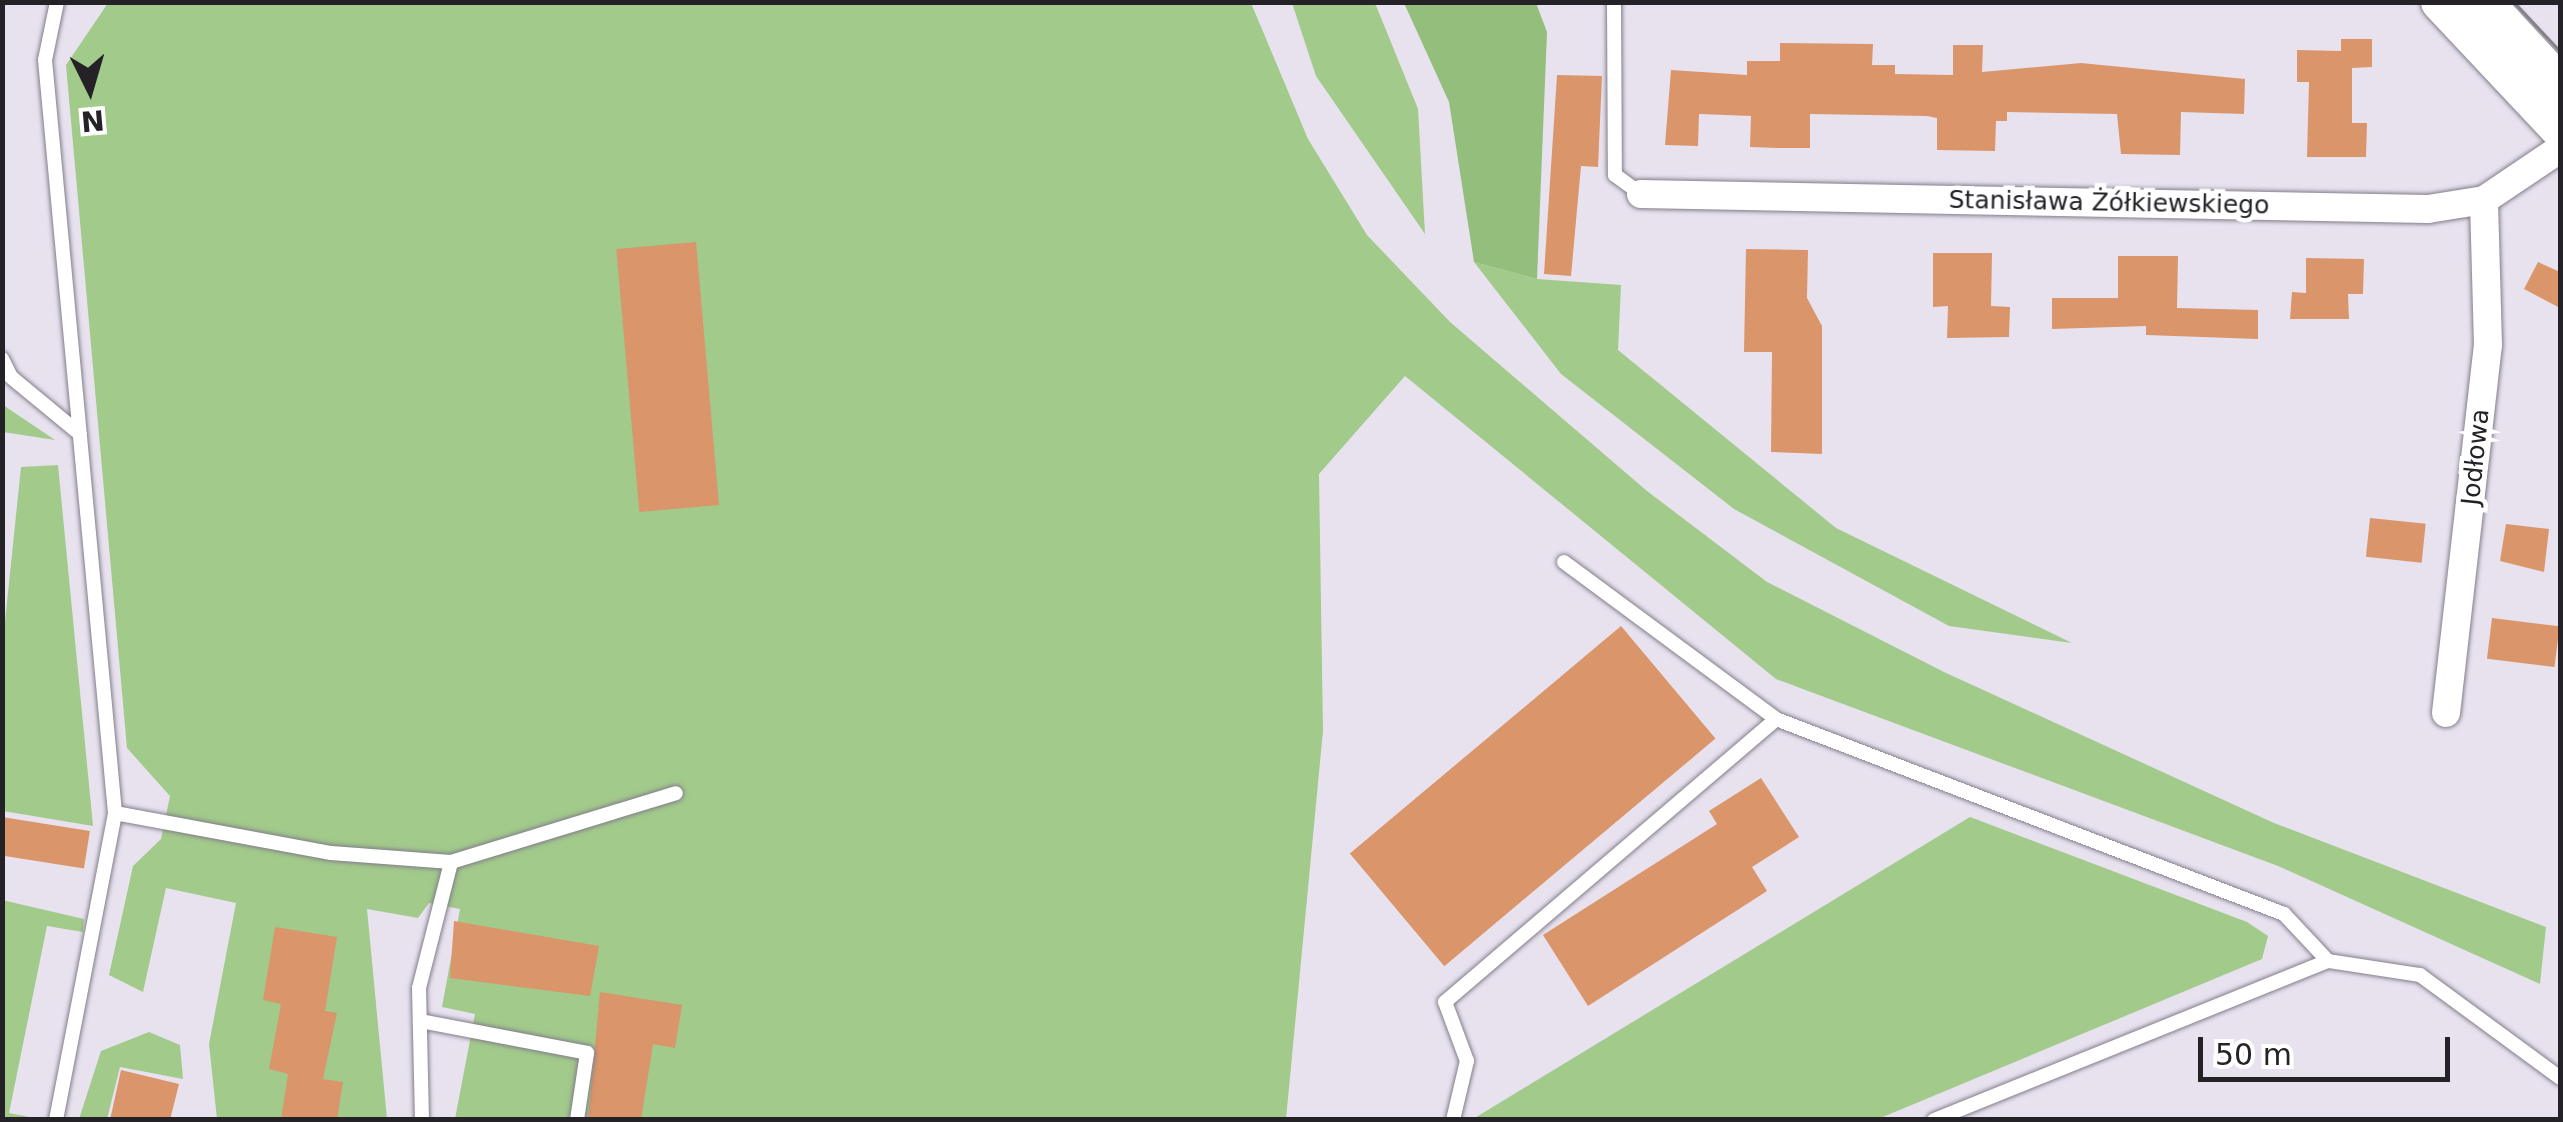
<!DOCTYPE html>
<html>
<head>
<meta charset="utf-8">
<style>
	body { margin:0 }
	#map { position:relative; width:2563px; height:1122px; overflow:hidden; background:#e8e2ef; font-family:"DejaVu Sans",sans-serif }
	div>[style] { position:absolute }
	.green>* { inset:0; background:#a2ca8b }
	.forest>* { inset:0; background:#94be7c }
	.building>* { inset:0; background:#da956a; transform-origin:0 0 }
	.roads { filter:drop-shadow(0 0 2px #837e8a) drop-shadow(0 0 2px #837e8a) }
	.service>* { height:14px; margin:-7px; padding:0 7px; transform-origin:7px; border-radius:7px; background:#fff }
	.minor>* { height:28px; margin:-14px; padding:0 14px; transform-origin:14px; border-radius:14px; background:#fff }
	.secondary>* { height:38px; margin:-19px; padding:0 19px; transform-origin:19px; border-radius:19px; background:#fff }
	.tram>* { height:2.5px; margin:-1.25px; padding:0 1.25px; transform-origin:1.25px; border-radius:1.25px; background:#848088 }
	span { translate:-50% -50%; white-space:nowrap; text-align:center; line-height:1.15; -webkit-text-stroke:9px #fff; paint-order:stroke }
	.street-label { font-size:25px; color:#242227 }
	.frame { position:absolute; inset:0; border:5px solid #242227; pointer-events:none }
	.north { position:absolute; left:40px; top:40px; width:100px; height:100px; -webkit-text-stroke:8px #fff; paint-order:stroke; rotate:175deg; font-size:28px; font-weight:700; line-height:40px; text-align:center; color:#242227 }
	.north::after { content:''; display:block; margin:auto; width:35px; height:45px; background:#242227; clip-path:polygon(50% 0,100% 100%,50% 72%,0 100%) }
	.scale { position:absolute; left:2198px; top:1037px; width:252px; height:45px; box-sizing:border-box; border:5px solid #242227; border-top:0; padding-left:12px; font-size:30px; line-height:35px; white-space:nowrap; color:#242227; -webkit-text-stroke:8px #fff; paint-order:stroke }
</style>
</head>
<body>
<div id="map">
	<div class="green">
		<div style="clip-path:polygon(108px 3px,1251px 3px,1308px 139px,1367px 235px,1450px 322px,1647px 491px,1767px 582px,1944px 672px,2274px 823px,2546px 927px,2540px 984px,2278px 866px,1776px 679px,1405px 376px,1319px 474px,1323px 731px,1286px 1119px,455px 1119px,475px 1014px,442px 1007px,460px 909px,429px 903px,418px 918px,367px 909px,387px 1119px,217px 1119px,209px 1044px,236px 903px,166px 888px,143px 992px,109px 975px,133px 866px,161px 839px,170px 796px,127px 748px,66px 65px)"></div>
		<div style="clip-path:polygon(1292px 3px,1375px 3px,1418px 109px,1425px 234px,1316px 76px)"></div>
		<div style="clip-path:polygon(1474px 262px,1537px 279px,1621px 285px,1618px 350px,1836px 528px,2072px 643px,1949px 626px,1734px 509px,1561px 374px)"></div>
		<div style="clip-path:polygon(2px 405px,3px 405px,55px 440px,3px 432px)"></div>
		<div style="clip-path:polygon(58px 465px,93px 826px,3px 811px,3px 641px,21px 467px)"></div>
		<div style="clip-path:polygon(1970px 817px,2247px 922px,2268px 936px,2262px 959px,1878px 1119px,1473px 1119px)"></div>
		<div style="clip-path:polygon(2px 900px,84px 919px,83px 932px,47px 926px,9px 1113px,40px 1119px,3px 1119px)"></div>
		<div style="clip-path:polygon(149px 1032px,180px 1045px,183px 1079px,120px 1067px,107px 1119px,79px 1119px,101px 1051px)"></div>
	</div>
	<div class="forest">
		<div style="clip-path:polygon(1404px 3px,1536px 3px,1547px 32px,1537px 279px,1474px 262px,1449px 102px)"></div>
	</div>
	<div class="building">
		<div style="clip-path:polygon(2341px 39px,2372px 39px,2372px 67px,2352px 68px,2352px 123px,2367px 123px,2366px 157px,2307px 157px,2309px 82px,2297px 82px,2297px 50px,2341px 51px)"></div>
		<div style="clip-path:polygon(1780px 43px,1873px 44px,1872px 65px,1895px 65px,1895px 74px,1953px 75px,1953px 45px,1983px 45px,1982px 72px,2081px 63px,2245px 79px,2244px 114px,2181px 112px,2180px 155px,2121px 154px,2117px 114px,2007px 112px,2007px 121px,1996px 121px,1995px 151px,1937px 150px,1937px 118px,1927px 116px,1810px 114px,1810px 148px,1778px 148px,1750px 147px,1751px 116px,1699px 114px,1698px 146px,1665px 145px,1671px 70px,1747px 75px,1747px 61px,1780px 61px)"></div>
		<div style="clip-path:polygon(1557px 75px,1602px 76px,1598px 167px,1581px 166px,1571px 276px,1544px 274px)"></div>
		<div style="left:696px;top:242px;width:264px;height:80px;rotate:85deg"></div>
		<div style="clip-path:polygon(1746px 249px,1808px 250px,1807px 298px,1822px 326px,1822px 454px,1771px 452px,1772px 352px,1744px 352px)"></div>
		<div style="clip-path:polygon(1933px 253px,1992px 253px,1991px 306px,2010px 307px,2009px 337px,1947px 338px,1948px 306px,1933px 307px)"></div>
		<div style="clip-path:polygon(2118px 256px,2178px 256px,2177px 308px,2258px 310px,2258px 339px,2146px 335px,2146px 326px,2052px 329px,2052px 298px,2118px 298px)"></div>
		<div style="clip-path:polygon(2306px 258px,2364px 259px,2363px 294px,2348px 294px,2349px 319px,2290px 319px,2292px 292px,2306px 293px)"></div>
		<div style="clip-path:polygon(2538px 262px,2560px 272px,2560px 308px,2524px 289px)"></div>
		<div style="left:2370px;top:518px;width:56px;height:39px;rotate:6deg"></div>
		<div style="clip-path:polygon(2506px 524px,2549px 529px,2544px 572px,2500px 561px)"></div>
		<div style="left:2492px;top:618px;width:68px;height:41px;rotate:7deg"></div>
		<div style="left:1621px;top:626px;width:147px;height:354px;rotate:50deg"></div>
		<div style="clip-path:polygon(1761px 778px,1799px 837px,1752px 867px,1767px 891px,1588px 1006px,1543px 935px,1717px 824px,1709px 811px)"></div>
		<div style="left:2px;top:817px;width:89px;height:38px;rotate:9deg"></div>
		<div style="clip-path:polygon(454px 921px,599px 946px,590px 996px,450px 978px)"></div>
		<div style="clip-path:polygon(275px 927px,337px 937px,325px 1011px,337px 1013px,323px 1079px,343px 1082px,337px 1120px,281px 1120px,288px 1074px,269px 1069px,281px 1004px,263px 1000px)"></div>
		<div style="clip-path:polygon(600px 992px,682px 1005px,675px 1048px,653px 1044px,641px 1120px,588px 1120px)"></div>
		<div style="clip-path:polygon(121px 1070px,179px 1084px,170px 1120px,110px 1120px)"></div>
	</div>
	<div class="roads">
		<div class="service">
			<div style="left:1614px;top:2px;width:173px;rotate:89.7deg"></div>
			<div style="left:1615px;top:175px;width:32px;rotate:36deg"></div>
			<div style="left:2px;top:359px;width:20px;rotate:63deg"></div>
			<div style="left:11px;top:377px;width:89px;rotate:39.6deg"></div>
			<div style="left:1564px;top:562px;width:264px;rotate:36.5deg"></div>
			<div style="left:1776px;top:719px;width:544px;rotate:21deg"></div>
			<div style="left:2284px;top:914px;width:64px;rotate:46.9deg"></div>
			<div style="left:115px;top:813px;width:220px;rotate:10.5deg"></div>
			<div style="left:331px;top:853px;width:120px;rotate:4.3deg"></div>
			<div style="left:451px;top:862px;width:235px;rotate:-17deg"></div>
			<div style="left:420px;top:1021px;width:170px;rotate:10.8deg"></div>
			<div style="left:587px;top:1053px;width:68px;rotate:98.5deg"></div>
			<div style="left:56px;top:1120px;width:313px;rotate:-79.1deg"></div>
			<div style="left:115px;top:813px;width:756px;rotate:-95.31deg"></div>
			<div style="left:45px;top:60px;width:59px;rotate:-78.3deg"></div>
			<div style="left:422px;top:1120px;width:132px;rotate:-91.3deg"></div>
			<div style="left:419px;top:988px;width:130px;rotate:-75.7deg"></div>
			<div style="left:1453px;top:1120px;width:61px;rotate:-76.7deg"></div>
			<div style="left:1467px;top:1061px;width:63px;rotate:-110.4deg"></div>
			<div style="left:1445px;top:1002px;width:435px;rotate:-40.5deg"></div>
			<div style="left:1934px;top:1120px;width:425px;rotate:-22deg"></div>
			<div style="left:2328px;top:961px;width:93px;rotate:8.7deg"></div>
			<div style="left:2420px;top:975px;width:174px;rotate:36.3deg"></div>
		</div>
		<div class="minor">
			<div style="left:1641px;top:194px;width:787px;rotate:1.09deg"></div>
			<div style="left:2428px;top:209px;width:57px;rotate:-9.1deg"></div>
			<div style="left:2484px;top:200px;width:92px;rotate:-33.9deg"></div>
			<div style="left:2446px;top:713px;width:370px;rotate:-83.5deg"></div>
			<div style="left:2488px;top:345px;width:145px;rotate:-91.6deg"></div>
		</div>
		<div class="secondary">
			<div style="left:2440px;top:2px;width:175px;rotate:46.8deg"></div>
			<div style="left:2484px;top:2px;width:112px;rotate:47.2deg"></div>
		</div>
	</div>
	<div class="tram">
		<div style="left:2514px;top:2px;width:67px;rotate:46.8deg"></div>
	</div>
	<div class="street-label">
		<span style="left:2109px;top:203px;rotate:1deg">Stanisława Żółkiewskiego</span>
		<span style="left:2476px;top:457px;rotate:-84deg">Jodłowa</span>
	</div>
	<div class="frame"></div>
	<div class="north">N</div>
	<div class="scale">50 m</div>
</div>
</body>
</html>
